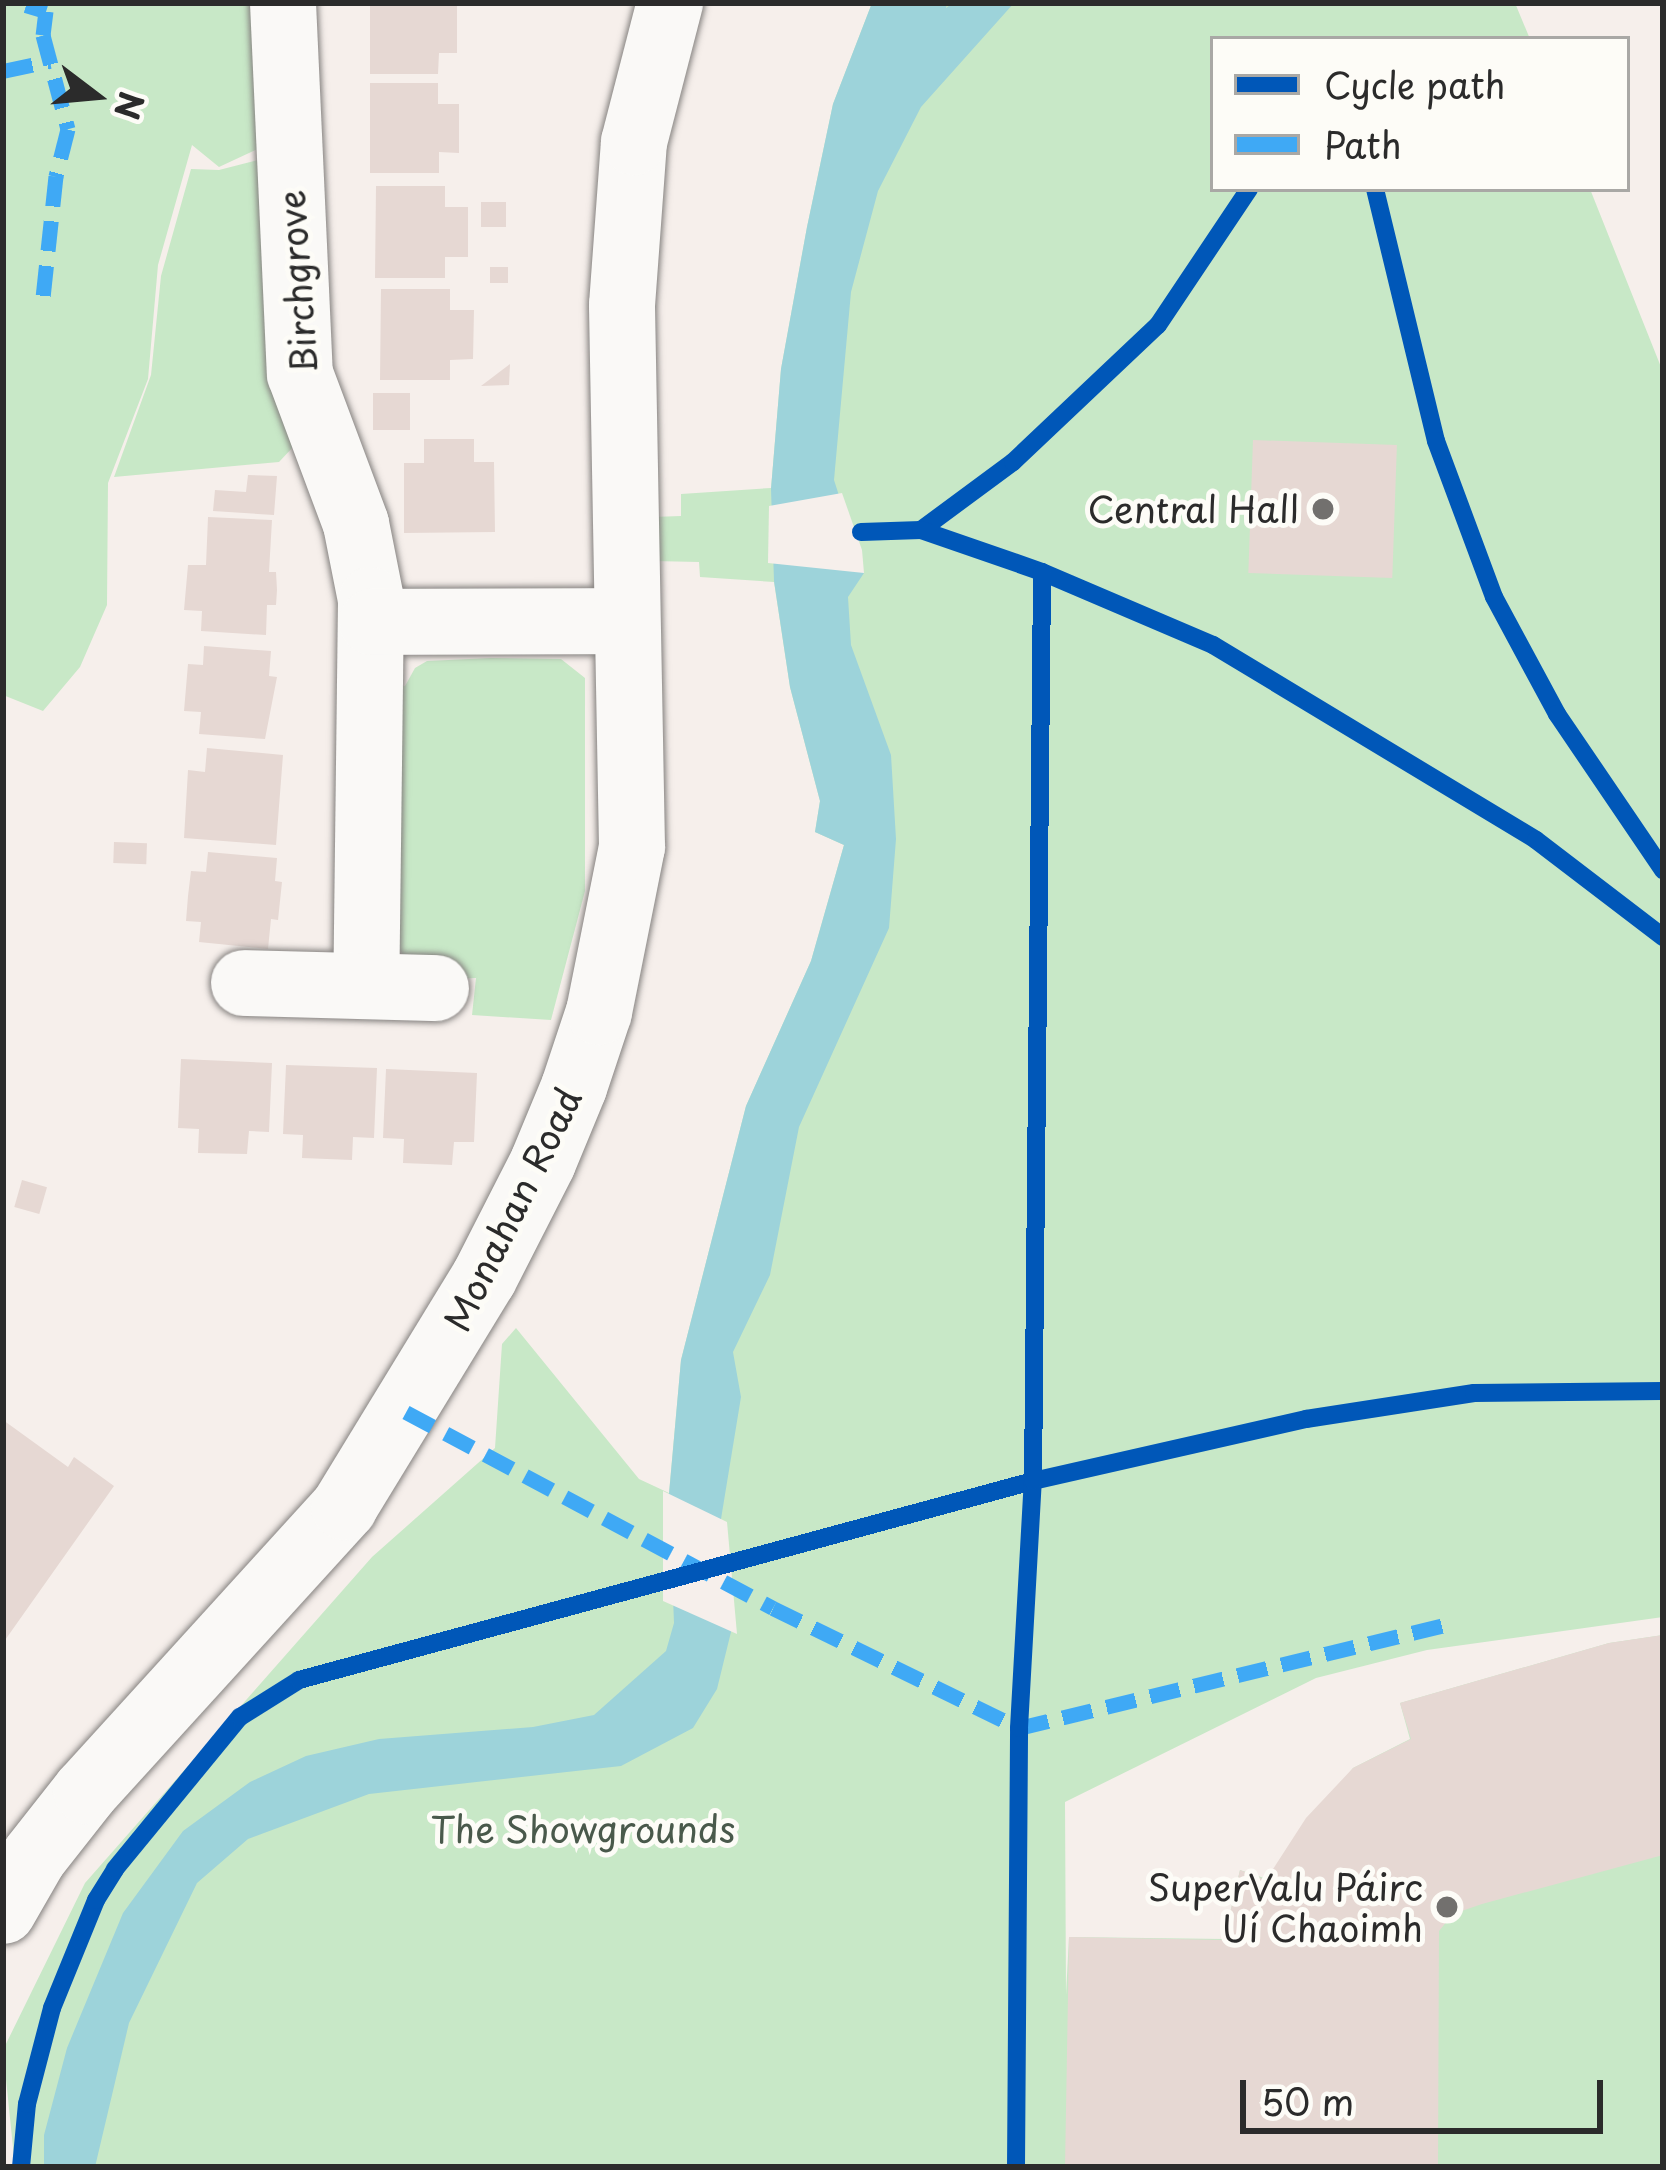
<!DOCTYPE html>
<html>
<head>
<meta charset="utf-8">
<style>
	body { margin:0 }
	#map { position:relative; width:1666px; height:2170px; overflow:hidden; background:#f6efeb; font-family:"Playpen Sans",sans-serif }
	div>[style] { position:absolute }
	.green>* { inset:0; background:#c8e8c7 }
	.water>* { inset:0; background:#9dd3da }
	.pier>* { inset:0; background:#f6efeb }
	.building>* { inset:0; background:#e6d8d3; transform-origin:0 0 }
	.roads { filter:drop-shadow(0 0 3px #868381) drop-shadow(0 0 3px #868381) }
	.minor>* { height:66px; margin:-33px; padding:0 33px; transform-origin:33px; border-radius:33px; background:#faf9f7 }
	.quiet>* { height:15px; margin-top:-7.5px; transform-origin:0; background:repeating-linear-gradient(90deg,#3fa9f5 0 30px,transparent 0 45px) }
	.cycleway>* { height:18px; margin:-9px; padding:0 9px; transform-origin:9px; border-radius:9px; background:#0057b8 }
	.dots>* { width:33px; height:33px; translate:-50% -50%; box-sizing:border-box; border:6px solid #fdfcf7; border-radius:50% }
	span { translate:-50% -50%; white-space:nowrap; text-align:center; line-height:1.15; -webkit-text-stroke:10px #fdfcf7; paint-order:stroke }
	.street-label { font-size:36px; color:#2b2b2b }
	.poi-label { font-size:36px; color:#2b2b2b }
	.right { translate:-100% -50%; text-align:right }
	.park-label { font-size:36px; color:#49594b }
	.frame { position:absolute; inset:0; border:6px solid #2b2b2b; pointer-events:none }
	.legend { position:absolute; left:1210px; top:36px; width:420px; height:156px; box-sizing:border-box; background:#fdfcf7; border:3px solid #a9a8a5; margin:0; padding:15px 21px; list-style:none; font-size:36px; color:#2b2b2b }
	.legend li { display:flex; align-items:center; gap:24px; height:60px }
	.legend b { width:60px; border:3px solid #a9a8a5 }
	.north { position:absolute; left:36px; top:36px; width:120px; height:120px; -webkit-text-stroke:9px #fdfcf7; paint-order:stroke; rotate:106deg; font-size:33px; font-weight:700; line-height:48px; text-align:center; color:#2b2b2b }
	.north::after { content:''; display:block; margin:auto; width:42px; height:54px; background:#2b2b2b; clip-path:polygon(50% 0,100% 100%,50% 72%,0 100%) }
	.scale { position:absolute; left:1240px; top:2080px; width:363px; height:54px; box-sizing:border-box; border:6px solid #2b2b2b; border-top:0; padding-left:15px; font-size:36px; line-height:42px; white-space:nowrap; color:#2b2b2b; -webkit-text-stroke:9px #fdfcf7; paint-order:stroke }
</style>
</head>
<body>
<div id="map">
	<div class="green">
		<div style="clip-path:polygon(3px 3px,257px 3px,262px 147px,219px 167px,192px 145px,158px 265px,148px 379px,108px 483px,107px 605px,80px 667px,43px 711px,3px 695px)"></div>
		<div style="clip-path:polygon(872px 3px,1515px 3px,1530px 39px,1213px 39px,1213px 189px,1590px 189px,1663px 372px,1663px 1617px,1427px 1650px,1316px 1678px,1065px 1802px,1066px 1995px,1069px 1937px,1224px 1939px,1240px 1870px,1267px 1879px,1353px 1768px,1410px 1739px,1400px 1703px,1609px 1643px,1663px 1635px,1663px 2167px,15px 2167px,3px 2050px,85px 1883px,372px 1557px,495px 1448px,502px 1344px,516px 1328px,639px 1479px,669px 1493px,681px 1360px,746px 1106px,811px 961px,844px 845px,815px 832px,820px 801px,790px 687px,774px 582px,700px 577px,699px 562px,653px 561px,652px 517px,681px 516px,681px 494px,771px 488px,781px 369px,807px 227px,833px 104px)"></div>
		<div style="clip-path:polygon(262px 159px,294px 446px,279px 462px,114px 477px,151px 375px,161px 276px,191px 169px,219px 170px)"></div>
		<div style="clip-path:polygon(491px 658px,561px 659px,585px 678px,585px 891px,551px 1020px,472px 1015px,476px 978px,450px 979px,407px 961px,394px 941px,391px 685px,405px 686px,415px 668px,427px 661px)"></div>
	</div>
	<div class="water">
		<div style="clip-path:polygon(872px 3px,947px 3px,946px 8px,953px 3px,1014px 3px,921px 107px,878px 191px,851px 292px,834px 480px,864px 573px,848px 597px,851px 645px,891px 755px,896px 839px,889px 928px,799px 1127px,770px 1275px,733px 1352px,741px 1397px,721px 1519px,731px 1632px,717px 1689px,693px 1728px,621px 1766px,369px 1794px,248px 1839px,197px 1883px,129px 2023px,95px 2167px,44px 2167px,44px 2135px,67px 2048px,123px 1913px,183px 1831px,250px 1782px,306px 1756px,379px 1739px,533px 1727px,594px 1715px,666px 1651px,674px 1623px,669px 1494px,681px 1360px,746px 1106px,811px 961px,844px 845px,815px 832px,820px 801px,790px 687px,774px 581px,771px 489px,781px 369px,807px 227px,833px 104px)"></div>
	</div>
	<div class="pier">
		<div style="clip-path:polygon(842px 493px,862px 550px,864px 573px,768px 563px,769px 506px)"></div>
		<div style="clip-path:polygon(663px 1491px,727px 1522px,737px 1634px,663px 1601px)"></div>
	</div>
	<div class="building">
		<div style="clip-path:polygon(370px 3px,457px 3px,457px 53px,439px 53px,438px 74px,370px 74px)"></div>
		<div style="clip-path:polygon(370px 83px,438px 83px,438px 104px,459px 104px,459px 153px,439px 152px,439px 173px,370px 173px)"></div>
		<div style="clip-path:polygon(376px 186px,445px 186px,445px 207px,468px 207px,468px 257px,445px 257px,445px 278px,375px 278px)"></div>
		<div style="left:481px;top:202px;width:25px;height:25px"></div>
		<div style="left:490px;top:267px;width:18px;height:16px"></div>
		<div style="clip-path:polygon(381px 289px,450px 289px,450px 310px,474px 310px,473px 359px,450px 360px,450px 380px,380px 380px)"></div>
		<div style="clip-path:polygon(510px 364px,509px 385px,481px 386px)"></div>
		<div style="left:373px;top:393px;width:37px;height:37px"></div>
		<div style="clip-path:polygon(424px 439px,474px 439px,474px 462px,494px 462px,495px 532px,404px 533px,404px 463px,424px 463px)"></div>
		<div style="left:1253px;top:440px;width:144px;height:133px;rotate:2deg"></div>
		<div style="clip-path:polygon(248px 475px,277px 476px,274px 515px,213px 511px,215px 490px,246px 492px)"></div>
		<div style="clip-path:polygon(208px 517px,272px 520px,269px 572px,276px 572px,277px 590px,276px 605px,267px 605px,266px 635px,201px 631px,202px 611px,184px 610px,188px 565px,206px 565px)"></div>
		<div style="clip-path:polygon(204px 646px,271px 651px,269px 676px,277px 677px,265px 739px,199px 734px,201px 712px,184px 711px,188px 664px,203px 665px)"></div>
		<div style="clip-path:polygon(207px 748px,283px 755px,276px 845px,184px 838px,188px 770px,205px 772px)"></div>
		<div style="left:114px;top:842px;width:33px;height:21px;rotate:2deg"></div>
		<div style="clip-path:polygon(208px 852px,277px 858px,275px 881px,282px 882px,278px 920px,271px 919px,268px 949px,199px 942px,201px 922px,186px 921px,188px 896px,191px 871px,206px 872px)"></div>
		<div style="clip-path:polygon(181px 1059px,272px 1063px,269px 1132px,249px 1131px,247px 1154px,198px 1153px,199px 1129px,178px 1128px)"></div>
		<div style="clip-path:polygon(286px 1065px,377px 1068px,374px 1138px,353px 1137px,352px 1160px,302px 1158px,303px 1135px,283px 1134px)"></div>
		<div style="clip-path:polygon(386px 1069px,477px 1073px,474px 1142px,454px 1142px,452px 1165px,403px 1163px,404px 1139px,383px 1138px)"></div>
		<div style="left:22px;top:1180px;width:26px;height:28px;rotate:16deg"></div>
		<div style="clip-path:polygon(3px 1420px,68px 1467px,74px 1457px,114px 1486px,3px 1643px)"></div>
		<div style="clip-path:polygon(1663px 1635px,1663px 1855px,1482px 1904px,1453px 1914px,1439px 1931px,1438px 2167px,1065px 2167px,1069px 1937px,1224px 1940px,1240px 1870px,1266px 1880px,1306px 1818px,1353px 1768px,1411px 1739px,1400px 1703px,1609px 1643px)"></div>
	</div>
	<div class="roads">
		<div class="minor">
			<div style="left:283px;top:3px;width:371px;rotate:87.4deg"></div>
			<div style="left:300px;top:374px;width:160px;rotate:69.5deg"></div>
			<div style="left:356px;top:524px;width:77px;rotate:78.8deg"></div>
			<div style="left:371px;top:600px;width:386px;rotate:90.7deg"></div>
			<div style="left:372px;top:622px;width:255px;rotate:-0.2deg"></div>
			<div style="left:244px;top:983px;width:192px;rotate:1.5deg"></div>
			<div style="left:3px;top:1911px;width:62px;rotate:-60.1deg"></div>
			<div style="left:34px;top:1857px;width:84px;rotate:-51.8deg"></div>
			<div style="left:86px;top:1791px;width:384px;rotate:-47.7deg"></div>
			<div style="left:344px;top:1507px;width:268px;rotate:-58.6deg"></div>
			<div style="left:484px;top:1278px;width:130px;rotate:-63deg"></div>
			<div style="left:543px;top:1162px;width:81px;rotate:-67.5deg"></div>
			<div style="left:574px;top:1087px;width:79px;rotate:-71.6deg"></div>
			<div style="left:599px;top:1012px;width:168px;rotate:-78.7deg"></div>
			<div style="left:632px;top:847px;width:542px;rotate:-91.06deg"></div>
			<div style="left:622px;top:305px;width:163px;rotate:-85.8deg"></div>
			<div style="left:634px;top:142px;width:144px;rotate:-75.5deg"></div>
		</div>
	</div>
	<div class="quiet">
		<div style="left:26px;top:5px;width:21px;rotate:17deg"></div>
		<div style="left:46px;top:11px;width:24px;rotate:97deg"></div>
		<div style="left:43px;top:35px;width:97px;rotate:75.1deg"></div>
		<div style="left:68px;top:129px;width:49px;rotate:104.3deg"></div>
		<div style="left:56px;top:176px;width:123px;rotate:96.1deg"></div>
		<div style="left:3px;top:71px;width:48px;rotate:-12deg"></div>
		<div style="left:406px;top:1412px;width:416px;rotate:28.1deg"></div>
		<div style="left:773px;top:1608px;width:274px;rotate:26deg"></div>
		<div style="left:1019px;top:1728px;width:446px;rotate:-13.6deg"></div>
	</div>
	<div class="cycleway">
		<div style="left:1375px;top:189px;width:259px;rotate:76.4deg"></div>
		<div style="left:1436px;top:441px;width:166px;rotate:69.6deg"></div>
		<div style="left:1494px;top:597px;width:133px;rotate:61.7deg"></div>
		<div style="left:1557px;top:714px;width:189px;rotate:55.8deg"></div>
		<div style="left:921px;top:530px;width:114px;rotate:-36.5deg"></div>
		<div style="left:1013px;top:462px;width:199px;rotate:-43.4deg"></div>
		<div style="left:1158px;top:325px;width:164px;rotate:-56.2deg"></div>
		<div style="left:861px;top:532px;width:60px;rotate:-1.9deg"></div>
		<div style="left:921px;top:530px;width:128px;rotate:19.1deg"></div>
		<div style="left:1042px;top:572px;width:186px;rotate:23.1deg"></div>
		<div style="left:1213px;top:645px;width:377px;rotate:31.1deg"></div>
		<div style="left:1536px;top:840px;width:160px;rotate:37.4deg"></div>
		<div style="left:21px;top:2167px;width:63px;rotate:-84.6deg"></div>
		<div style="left:27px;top:2104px;width:99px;rotate:-75.4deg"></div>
		<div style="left:52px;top:2008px;width:117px;rotate:-67.8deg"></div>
		<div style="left:96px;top:1900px;width:36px;rotate:-58deg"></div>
		<div style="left:115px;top:1869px;width:197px;rotate:-50.6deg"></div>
		<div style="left:240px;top:1717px;width:70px;rotate:-32.1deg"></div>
		<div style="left:299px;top:1680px;width:760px;rotate:-15.17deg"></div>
		<div style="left:1033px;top:1481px;width:280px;rotate:-12.8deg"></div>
		<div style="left:1306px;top:1419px;width:170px;rotate:-8.8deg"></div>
		<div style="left:1474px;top:1393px;width:189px;rotate:-0.6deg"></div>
		<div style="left:1016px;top:2167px;width:439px;rotate:-89.6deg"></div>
		<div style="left:1019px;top:1728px;width:247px;rotate:-86.8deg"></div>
		<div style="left:1033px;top:1481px;width:909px;rotate:-89.43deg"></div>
	</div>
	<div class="dots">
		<div style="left:1323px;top:509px;background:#72706e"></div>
		<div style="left:1447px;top:1907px;background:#72706e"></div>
	</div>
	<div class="street-label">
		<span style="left:297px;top:282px;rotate:-94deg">Birchgrove</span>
		<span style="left:512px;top:1209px;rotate:-64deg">Monahan Road</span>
	</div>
	<div class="poi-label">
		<span class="right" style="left:1299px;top:509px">Central Hall</span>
		<span class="right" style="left:1423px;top:1907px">SuperValu Páirc<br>Uí Chaoimh</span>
	</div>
	<div class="park-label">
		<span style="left:583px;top:1829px">The Showgrounds</span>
	</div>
	<div class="frame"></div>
	<ul class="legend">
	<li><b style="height:15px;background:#0057b8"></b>Cycle path</li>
	<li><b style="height:15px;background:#3fa9f5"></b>Path</li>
	</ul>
	<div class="north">N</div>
	<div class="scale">50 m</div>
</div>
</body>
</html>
